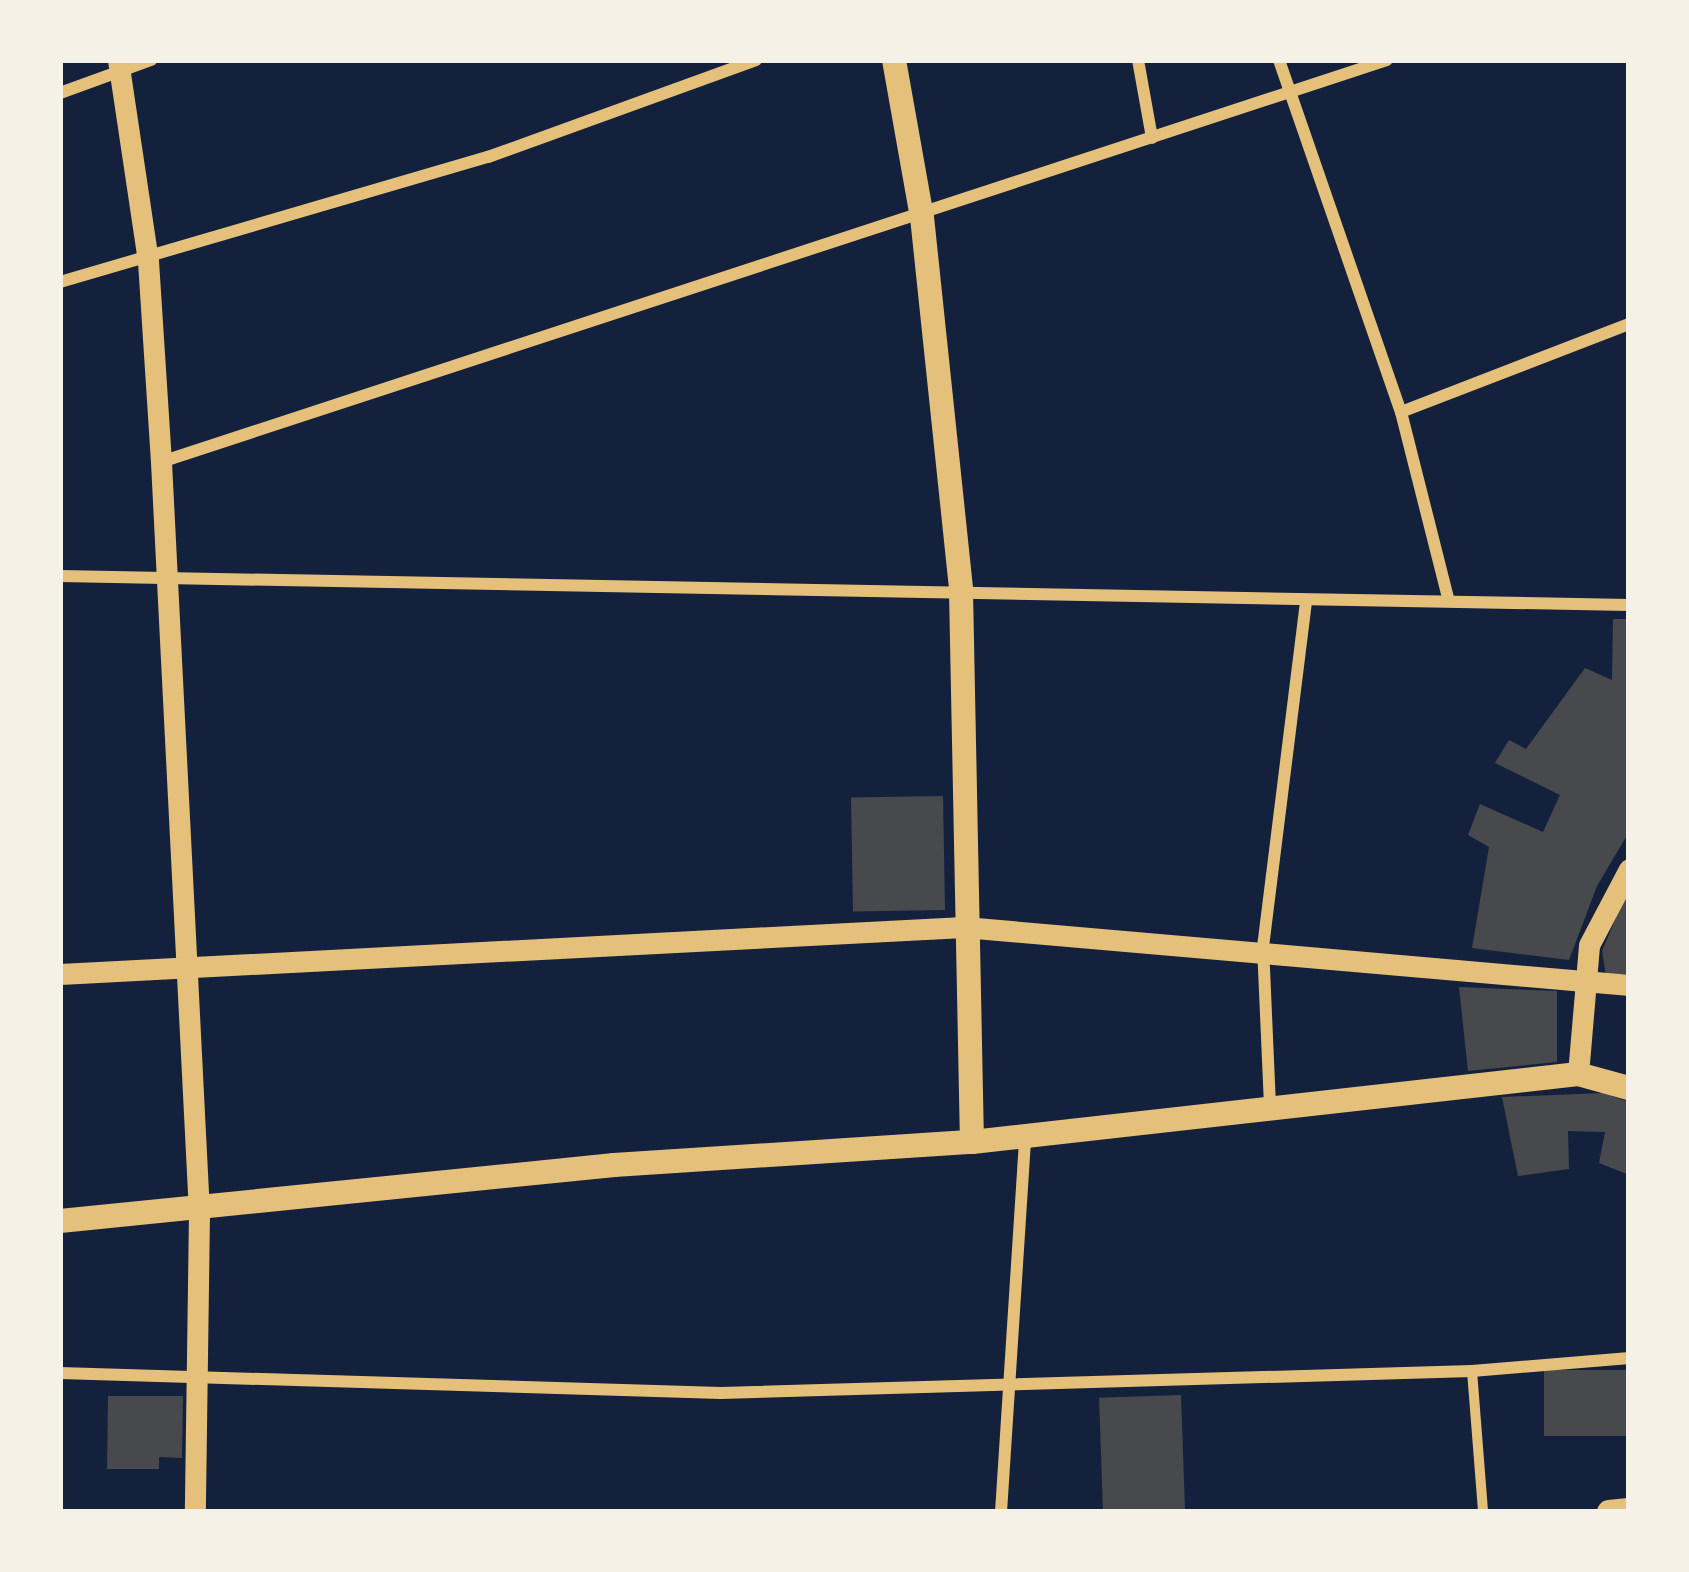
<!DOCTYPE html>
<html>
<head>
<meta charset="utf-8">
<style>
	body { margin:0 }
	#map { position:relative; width:1689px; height:1572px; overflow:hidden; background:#14213d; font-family:Jost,sans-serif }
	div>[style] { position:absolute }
	.building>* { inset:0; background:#48494c; transform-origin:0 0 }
	.pedestrian>* { height:10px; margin:-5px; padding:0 5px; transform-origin:5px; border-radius:5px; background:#e5c07b }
	.minor>* { height:12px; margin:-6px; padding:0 6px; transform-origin:6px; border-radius:6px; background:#e5c07b }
	.tertiary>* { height:21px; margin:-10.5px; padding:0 10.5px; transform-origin:10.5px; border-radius:10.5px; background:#e5c07b }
	.secondary>* { height:24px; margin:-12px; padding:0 12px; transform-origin:12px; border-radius:12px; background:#e5c07b }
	span { translate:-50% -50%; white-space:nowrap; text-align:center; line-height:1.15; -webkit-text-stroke:10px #f6f1e7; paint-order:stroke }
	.frame { position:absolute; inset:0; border:63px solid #f6f1e7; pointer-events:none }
</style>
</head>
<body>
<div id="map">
	<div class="building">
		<div style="clip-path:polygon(1613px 619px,1629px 619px,1629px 832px,1597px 886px,1569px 960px,1472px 948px,1489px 847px,1468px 835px,1480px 804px,1543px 832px,1560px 795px,1495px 763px,1509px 740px,1526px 749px,1585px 668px,1612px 680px)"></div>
		<div style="left:943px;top:796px;width:114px;height:92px;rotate:89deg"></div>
		<div style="clip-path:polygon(1629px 887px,1629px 974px,1606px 975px,1602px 951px)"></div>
		<div style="clip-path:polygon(1459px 987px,1557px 991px,1557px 1062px,1468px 1071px)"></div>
		<div style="clip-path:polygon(1603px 1093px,1629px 1102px,1629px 1175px,1599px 1163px,1605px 1132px,1568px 1131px,1569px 1169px,1518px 1176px,1502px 1097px)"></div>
		<div style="left:1629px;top:1370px;width:66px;height:85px;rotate:90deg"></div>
		<div style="left:1181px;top:1395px;width:117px;height:82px;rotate:88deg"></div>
		<div style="clip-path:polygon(108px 1396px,183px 1396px,182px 1458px,159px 1457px,159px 1469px,107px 1469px)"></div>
	</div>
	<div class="pedestrian">
		<div style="left:1472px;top:1371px;width:141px;rotate:85.5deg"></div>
	</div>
	<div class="minor">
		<div style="left:1138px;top:60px;width:79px;rotate:79.8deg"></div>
		<div style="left:1279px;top:60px;width:373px;rotate:70.9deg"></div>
		<div style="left:1401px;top:412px;width:192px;rotate:75.8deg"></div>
		<div style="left:60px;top:93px;width:97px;rotate:-19.9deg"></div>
		<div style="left:60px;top:282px;width:446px;rotate:-16.3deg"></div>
		<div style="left:488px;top:157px;width:285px;rotate:-19.9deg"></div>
		<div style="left:1401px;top:412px;width:244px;rotate:-21.1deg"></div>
		<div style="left:161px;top:462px;width:1290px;rotate:-18.15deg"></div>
		<div style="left:60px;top:576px;width:1569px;rotate:1.06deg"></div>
		<div style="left:1270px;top:1106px;width:159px;rotate:-92.5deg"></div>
		<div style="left:1263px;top:947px;width:350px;rotate:-82.9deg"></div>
		<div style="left:60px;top:1373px;width:661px;rotate:1.73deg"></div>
		<div style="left:721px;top:1393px;width:751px;rotate:-1.68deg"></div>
		<div style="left:1472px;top:1371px;width:158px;rotate:-4.7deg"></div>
		<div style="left:1001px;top:1512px;width:377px;rotate:-86.3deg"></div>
	</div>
	<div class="tertiary">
		<div style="left:118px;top:60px;width:203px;rotate:81.5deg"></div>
		<div style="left:148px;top:261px;width:201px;rotate:86.3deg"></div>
		<div style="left:161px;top:462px;width:752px;rotate:87.1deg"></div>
		<div style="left:199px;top:1213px;width:299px;rotate:90.8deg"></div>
		<div style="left:60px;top:974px;width:905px;rotate:-2.98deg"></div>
		<div style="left:964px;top:927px;width:668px;rotate:4.98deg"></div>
		<div style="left:1578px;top:1074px;width:129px;rotate:-85.1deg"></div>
		<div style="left:1589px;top:945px;width:86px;rotate:-62.2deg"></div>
	</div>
	<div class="secondary">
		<div style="left:894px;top:60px;width:159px;rotate:79.9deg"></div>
		<div style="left:922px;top:217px;width:376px;rotate:84deg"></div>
		<div style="left:961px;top:591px;width:551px;rotate:88.86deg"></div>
		<div style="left:60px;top:1221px;width:557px;rotate:-5.77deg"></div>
		<div style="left:614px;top:1165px;width:359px;rotate:-3.7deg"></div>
		<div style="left:972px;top:1142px;width:610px;rotate:-6.4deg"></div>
		<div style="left:1578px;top:1074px;width:53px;rotate:15.4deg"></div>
		<div style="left:1609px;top:1512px;width:20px;rotate:-6deg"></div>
	</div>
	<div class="frame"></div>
</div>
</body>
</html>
